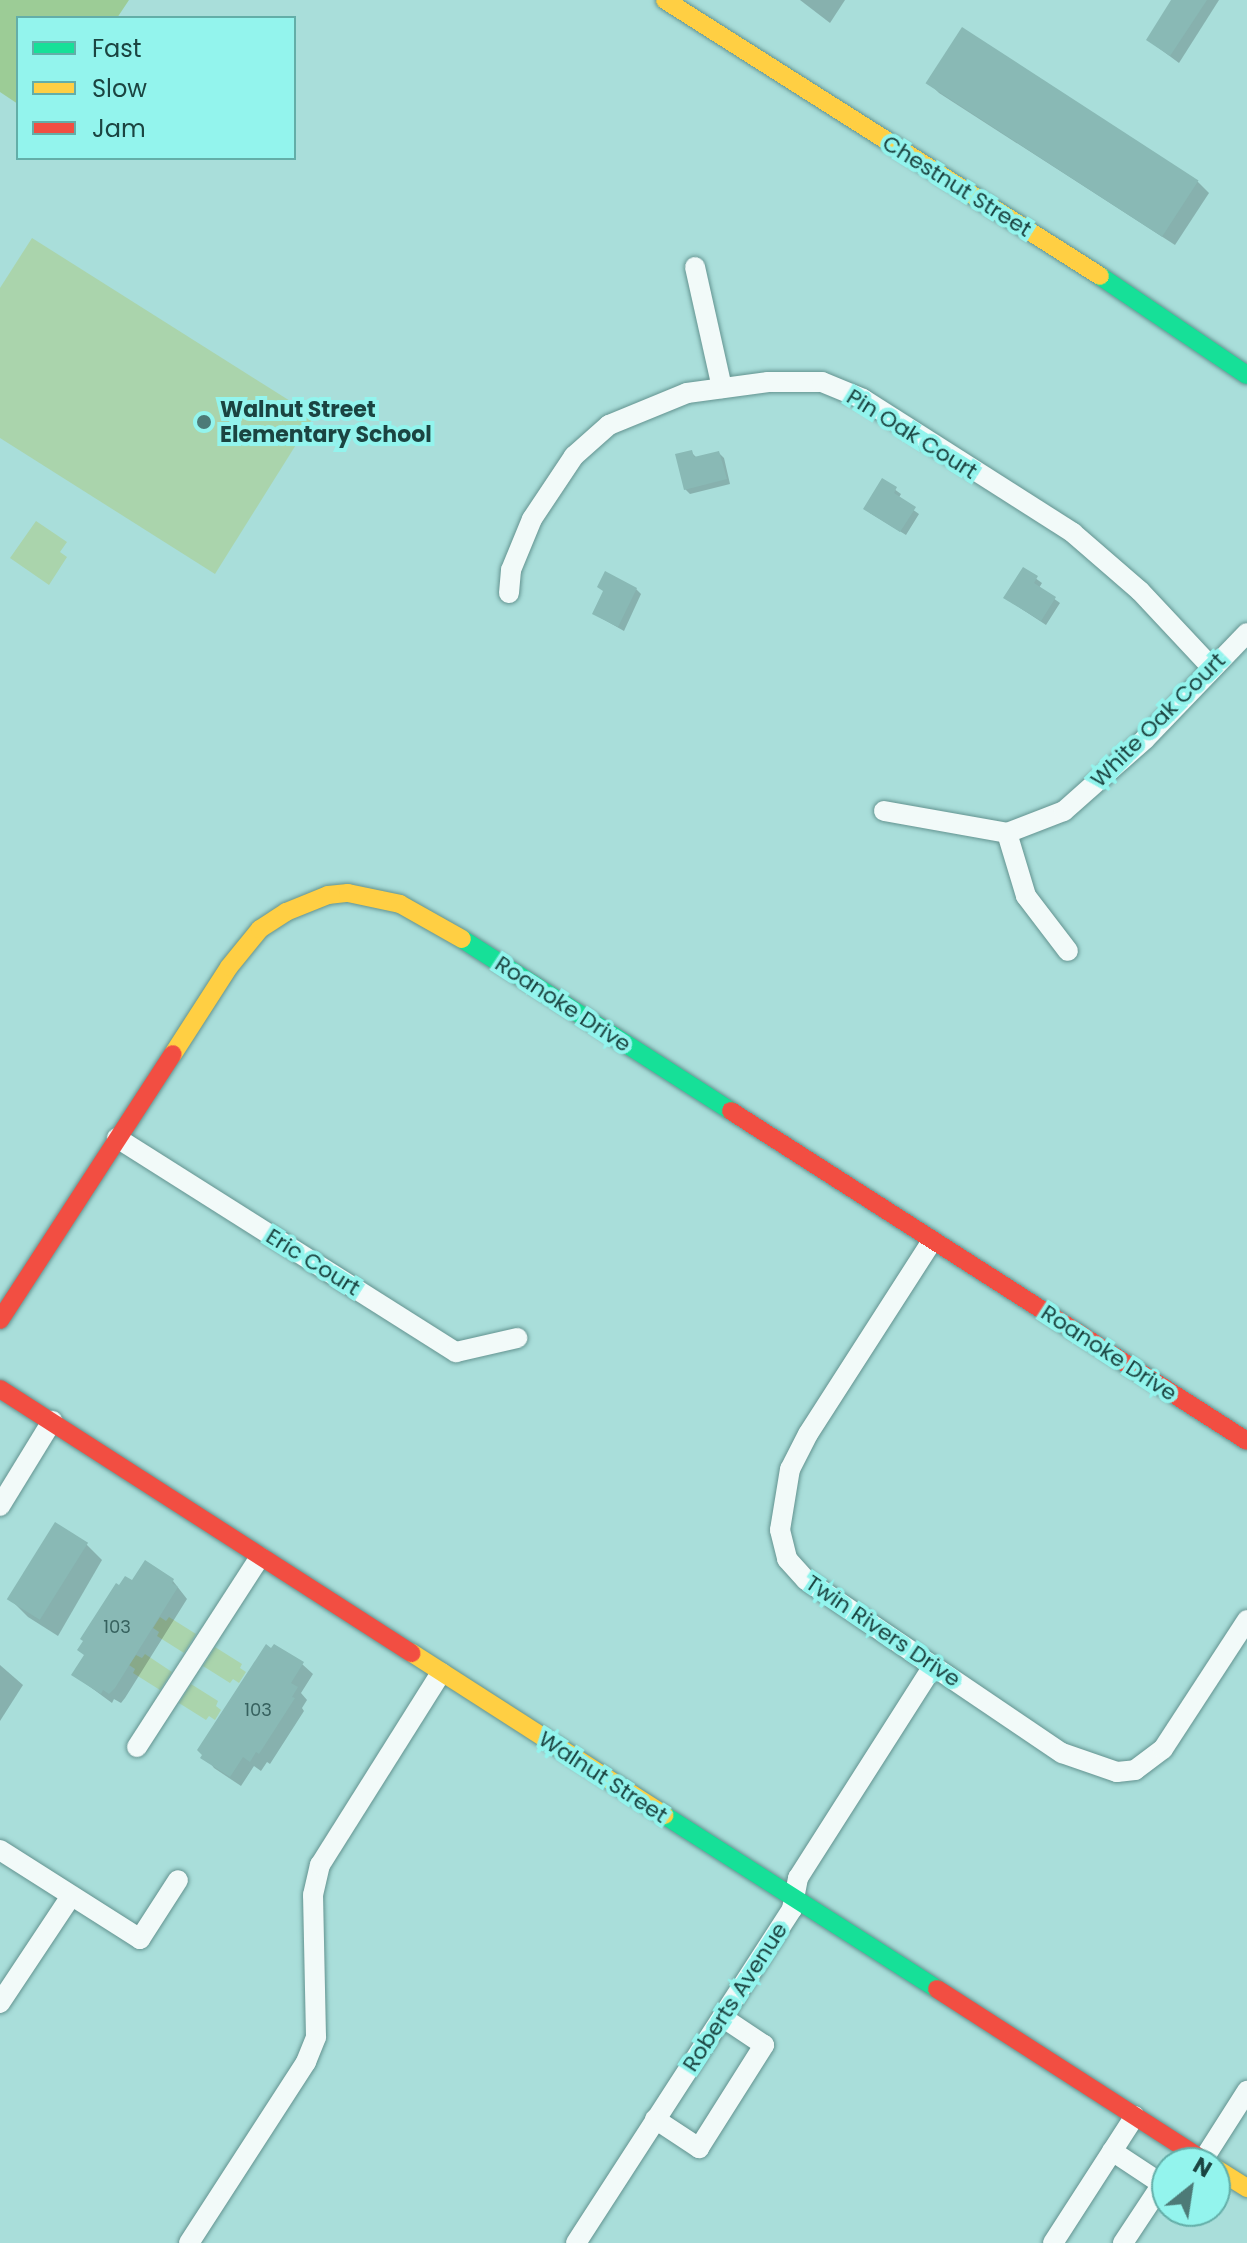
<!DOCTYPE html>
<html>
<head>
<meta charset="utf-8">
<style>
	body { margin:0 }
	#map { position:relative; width:1247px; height:2243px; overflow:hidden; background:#a9deda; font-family:Poppins,sans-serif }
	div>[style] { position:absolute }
	.green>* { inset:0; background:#aad4ac }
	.forest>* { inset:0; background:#9ccc96 }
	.shadow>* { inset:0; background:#0003 }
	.building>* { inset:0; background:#89b9b5; transform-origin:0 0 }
	.roads { filter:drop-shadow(0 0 2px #639390) drop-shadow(0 0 2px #639390) }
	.street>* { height:20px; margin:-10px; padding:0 10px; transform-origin:10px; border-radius:10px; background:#f2faf9 }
	.fast>* { height:18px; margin:-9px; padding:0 9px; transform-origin:9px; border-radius:9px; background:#16e098 }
	.slow>* { height:18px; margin:-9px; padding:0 9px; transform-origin:9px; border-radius:9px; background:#ffcf43 }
	.jam>* { height:18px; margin:-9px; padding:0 9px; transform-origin:9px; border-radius:9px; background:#f24e42 }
	.dots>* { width:22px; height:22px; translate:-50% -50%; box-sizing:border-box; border:4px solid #93f4ed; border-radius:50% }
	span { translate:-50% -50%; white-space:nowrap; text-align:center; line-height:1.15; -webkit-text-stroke:8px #93f4ed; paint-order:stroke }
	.number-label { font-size:18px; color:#36615e }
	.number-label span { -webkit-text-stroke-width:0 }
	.street-label { font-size:22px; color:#1b4441 }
	.poi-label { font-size:22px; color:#1b4441; font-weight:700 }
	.left { translate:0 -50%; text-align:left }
	.legend { position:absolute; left:16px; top:16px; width:280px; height:144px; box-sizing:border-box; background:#93f4ed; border:2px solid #63aea8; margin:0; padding:10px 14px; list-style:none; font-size:24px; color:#1b4441 }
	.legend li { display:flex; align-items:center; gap:16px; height:40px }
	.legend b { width:40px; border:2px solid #63aea8 }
	.north { position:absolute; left:1151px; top:2147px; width:80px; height:80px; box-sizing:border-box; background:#93f4ed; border:2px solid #63aea8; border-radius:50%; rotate:30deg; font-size:22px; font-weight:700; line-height:32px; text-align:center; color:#1b4441 }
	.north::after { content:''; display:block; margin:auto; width:28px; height:36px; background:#4d7a77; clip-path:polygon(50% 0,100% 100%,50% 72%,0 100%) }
</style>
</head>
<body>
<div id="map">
	<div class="green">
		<div style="clip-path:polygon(32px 238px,314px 416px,215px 574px,0 438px,0 288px)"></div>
		<div style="clip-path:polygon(36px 521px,67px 542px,60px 552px,67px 557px,49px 585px,10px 558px)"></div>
		<div style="clip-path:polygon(160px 1617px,166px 1621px,169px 1617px,196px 1634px,184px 1653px,157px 1636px,159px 1632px,153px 1628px)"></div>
		<div style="clip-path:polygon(215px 1647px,242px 1664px,240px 1668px,246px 1672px,239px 1683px,233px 1679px,230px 1683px,203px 1666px)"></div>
		<div style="clip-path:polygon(145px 1654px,172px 1672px,160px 1690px,133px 1673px,135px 1669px,129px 1665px,136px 1655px,142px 1658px)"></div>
		<div style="clip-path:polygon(191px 1684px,218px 1701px,216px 1706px,221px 1710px,215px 1720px,209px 1716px,206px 1720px,179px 1703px)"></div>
	</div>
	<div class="forest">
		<div style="clip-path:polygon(0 0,129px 0,117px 18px,18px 18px,18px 104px,0 92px)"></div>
	</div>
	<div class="shadow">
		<div style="clip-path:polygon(800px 0,845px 0,830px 23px)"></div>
		<div style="clip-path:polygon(1174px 0,1219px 0,1179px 63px,1148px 40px)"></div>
		<div style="clip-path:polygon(963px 30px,1198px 182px,1209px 193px,1175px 245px,939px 93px,929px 83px)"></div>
		<div style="clip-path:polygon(691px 452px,697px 458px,719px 453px,724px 458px,730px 484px,690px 494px,685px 489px)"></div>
		<div style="clip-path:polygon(883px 481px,901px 494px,898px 499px,919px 514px,906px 535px,870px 513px)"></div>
		<div style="clip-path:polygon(1024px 570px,1042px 583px,1039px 588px,1060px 603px,1046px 625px,1011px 602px)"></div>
		<div style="clip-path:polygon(636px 589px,641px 594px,624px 631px,594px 614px)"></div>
		<div style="clip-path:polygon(86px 1544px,102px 1560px,58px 1636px,28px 1617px,12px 1601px)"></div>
		<div style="clip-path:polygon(146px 1563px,173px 1581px,187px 1599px,125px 1698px,121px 1703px,114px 1699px,112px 1703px,74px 1675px)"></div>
		<div style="clip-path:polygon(266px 1646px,302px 1664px,313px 1674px,301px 1693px,307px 1700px,302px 1708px,304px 1711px,270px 1764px,267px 1762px,261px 1771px,254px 1766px,241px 1786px,214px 1768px,200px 1750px)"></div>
		<div style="clip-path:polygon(0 1665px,23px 1685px,0 1721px)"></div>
	</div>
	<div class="building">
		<div style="clip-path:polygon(1171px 0,1207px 0,1170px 56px,1146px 40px)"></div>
		<div style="left:962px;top:27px;width:282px;height:67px;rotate:33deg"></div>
		<div style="clip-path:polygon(692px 450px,694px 457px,719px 451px,727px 479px,684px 490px,675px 454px)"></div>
		<div style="clip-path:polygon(882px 478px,897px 487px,894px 493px,916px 507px,900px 532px,863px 509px)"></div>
		<div style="clip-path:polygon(1023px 567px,1038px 576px,1034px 583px,1056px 597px,1041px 621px,1003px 598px)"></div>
		<div style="clip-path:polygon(605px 571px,637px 588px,618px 627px,592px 614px,603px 591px,597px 587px)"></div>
		<div style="left:55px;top:1522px;width:39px;height:91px;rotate:32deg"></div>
		<div style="clip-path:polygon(145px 1560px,174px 1579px,172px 1583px,178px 1587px,115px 1688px,109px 1694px,103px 1690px,101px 1694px,71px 1675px,84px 1655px,77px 1650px,83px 1641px,80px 1639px,116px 1583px,119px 1585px,125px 1576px,132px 1580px)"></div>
		<div style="clip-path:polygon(266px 1644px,271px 1648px,274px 1644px,304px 1662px,291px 1683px,298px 1687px,292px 1697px,295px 1698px,259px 1754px,256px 1752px,250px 1762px,243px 1757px,230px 1777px,200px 1758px,202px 1755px,197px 1750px)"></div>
	</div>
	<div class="roads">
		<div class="street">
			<div style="left:695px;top:267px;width:124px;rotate:77.4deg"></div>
			<div style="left:509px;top:593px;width:23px;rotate:-85deg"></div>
			<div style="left:511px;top:570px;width:55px;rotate:-67.6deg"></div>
			<div style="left:532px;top:519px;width:76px;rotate:-56.3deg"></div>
			<div style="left:574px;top:456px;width:47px;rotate:-41.5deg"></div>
			<div style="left:609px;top:425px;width:84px;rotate:-22.3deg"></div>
			<div style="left:687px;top:393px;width:82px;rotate:-7.7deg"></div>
			<div style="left:768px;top:382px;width:54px"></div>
			<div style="left:822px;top:382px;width:44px;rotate:22.5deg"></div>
			<div style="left:863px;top:399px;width:249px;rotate:32.5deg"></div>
			<div style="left:1073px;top:533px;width:89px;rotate:40.9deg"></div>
			<div style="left:1140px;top:591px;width:104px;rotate:46.9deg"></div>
			<div style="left:884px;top:811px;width:125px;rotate:10.1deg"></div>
			<div style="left:1007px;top:833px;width:61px;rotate:-21.1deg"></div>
			<div style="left:1064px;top:811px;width:108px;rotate:-41.6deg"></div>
			<div style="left:1145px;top:739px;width:147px;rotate:-46.1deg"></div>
			<div style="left:1007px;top:833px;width:66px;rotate:73.2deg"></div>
			<div style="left:1026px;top:896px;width:69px;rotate:52.6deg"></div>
			<div style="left:117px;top:1138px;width:401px;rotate:32.3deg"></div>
			<div style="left:456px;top:1352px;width:63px;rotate:-12.9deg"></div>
			<div style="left:932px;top:1241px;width:229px;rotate:122.7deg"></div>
			<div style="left:808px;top:1434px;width:39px;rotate:117deg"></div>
			<div style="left:790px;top:1469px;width:62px;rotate:99.3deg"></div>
			<div style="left:780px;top:1530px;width:30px;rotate:76deg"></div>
			<div style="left:787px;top:1559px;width:28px;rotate:48deg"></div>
			<div style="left:806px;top:1580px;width:309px;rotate:34.1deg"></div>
			<div style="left:1062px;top:1753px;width:58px;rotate:19.1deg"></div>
			<div style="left:1117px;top:1772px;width:18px;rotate:-6deg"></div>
			<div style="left:1135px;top:1770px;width:35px;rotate:-37deg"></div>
			<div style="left:1163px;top:1749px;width:154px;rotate:-56.9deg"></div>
			<div style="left:0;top:1506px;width:100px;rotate:-58.5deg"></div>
			<div style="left:137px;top:1747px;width:226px;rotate:-57.1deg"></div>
			<div style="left:0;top:1850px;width:166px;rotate:32.4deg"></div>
			<div style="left:140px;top:1939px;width:70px;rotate:-57.2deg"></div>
			<div style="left:0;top:2003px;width:128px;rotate:-56.4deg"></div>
			<div style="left:655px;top:2119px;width:53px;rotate:33.4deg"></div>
			<div style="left:699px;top:2148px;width:122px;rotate:-57.7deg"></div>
			<div style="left:764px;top:2045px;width:50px;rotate:-146.3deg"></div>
			<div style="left:1112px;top:2151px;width:60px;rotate:33.4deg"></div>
			<div style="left:1162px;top:2184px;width:71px;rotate:123.5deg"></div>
			<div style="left:1203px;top:2160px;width:82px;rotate:-57.5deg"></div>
			<div style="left:189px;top:2243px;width:216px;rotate:-57.1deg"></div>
			<div style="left:306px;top:2062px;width:27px;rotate:-68deg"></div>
			<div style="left:316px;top:2037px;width:142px;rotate:-91.2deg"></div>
			<div style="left:313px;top:1895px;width:31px;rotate:-77deg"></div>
			<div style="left:320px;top:1865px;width:227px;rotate:-57.8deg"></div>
			<div style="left:576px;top:2243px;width:398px;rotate:-57.1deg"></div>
			<div style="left:792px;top:1909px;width:32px;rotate:-79deg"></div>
			<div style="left:798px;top:1878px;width:251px;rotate:-57.5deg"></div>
			<div style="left:1053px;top:2243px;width:151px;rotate:-57.2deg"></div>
		</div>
		<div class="fast">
			<div style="left:1100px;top:276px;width:177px;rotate:34deg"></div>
			<div style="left:462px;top:939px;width:319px;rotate:32.6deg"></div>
			<div style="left:664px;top:1815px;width:324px;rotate:32.5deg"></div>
		</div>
		<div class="slow">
			<div style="left:665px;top:0;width:515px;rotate:32.39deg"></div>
			<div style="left:173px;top:1054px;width:103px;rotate:-57.2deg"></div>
			<div style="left:229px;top:967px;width:49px;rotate:-50.8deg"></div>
			<div style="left:260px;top:929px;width:31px;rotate:-33deg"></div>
			<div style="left:286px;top:912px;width:45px;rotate:-22deg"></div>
			<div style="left:328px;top:895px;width:20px;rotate:-6deg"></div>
			<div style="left:348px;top:893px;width:53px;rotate:11.9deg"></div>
			<div style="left:400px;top:904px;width:71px;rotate:29.4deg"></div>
			<div style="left:412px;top:1653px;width:300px;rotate:32.7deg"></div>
			<div style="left:1215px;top:2168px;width:38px;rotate:32deg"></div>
		</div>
		<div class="jam">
			<div style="left:731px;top:1111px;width:612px;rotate:32.6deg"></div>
			<div style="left:0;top:1320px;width:317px;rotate:-57deg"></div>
			<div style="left:0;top:1389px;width:489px;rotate:32.7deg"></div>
			<div style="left:937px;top:1989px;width:322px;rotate:32.7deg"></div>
		</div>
	</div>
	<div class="dots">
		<div style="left:204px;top:422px;background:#4d7a77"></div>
	</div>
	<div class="number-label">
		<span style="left:117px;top:1627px">103</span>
		<span style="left:258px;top:1710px">103</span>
	</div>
	<div class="street-label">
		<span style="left:957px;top:186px;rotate:32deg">Chestnut Street</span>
		<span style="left:912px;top:434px;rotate:32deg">Pin Oak Court</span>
		<span style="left:1158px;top:720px;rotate:-45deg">White Oak Court</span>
		<span style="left:563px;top:1004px;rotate:33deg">Roanoke Drive</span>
		<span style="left:313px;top:1262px;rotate:32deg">Eric Court</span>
		<span style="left:1109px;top:1353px;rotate:33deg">Roanoke Drive</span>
		<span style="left:883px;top:1631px;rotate:34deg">Twin Rivers Drive</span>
		<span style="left:603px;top:1777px;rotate:33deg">Walnut Street</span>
		<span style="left:735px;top:1997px;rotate:-57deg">Roberts Avenue</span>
	</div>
	<div class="poi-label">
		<span class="left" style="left:220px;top:422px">Walnut Street<br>Elementary School</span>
	</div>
	<ul class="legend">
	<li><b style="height:10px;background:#16e098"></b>Fast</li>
	<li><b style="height:10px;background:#ffcf43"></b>Slow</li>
	<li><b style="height:10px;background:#f24e42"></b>Jam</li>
	</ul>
	<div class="north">N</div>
</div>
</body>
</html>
